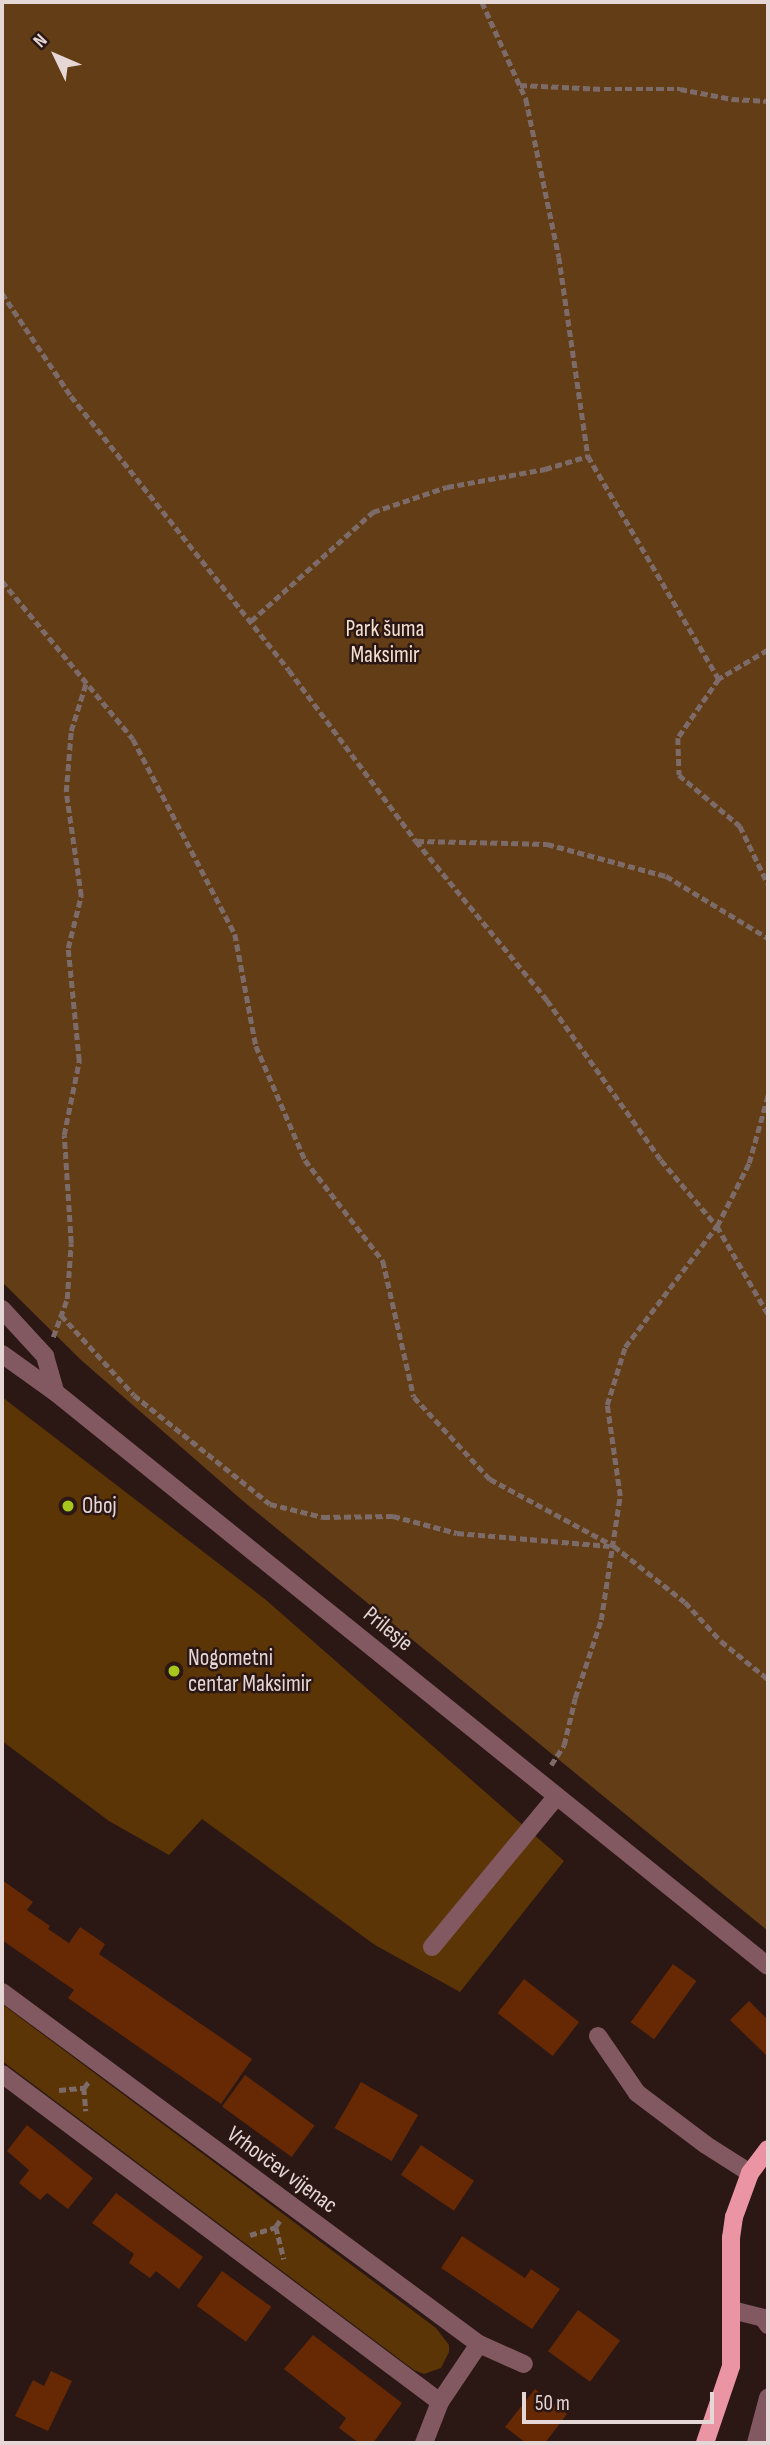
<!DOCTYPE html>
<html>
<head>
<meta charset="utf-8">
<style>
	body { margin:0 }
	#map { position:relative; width:770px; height:2445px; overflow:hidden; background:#2b1714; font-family:"Sofia Sans Condensed",sans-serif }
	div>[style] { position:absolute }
	.green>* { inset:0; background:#5c3506 }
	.forest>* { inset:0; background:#623d16 }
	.building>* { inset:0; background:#662904; transform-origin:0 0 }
	.path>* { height:4.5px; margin-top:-2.25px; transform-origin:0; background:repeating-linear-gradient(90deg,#7c6b68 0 7px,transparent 0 10.5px) }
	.minor>* { height:18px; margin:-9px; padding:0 9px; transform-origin:9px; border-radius:9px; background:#825960 }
	.major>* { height:18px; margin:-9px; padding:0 9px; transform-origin:9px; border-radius:9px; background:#ea94a4 }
	.dots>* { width:19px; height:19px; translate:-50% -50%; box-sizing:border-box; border:4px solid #2b1714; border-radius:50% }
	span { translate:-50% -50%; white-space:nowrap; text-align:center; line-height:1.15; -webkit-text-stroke:5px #2b1714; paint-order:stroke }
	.park-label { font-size:23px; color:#f4e1d0 }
	.poi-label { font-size:23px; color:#e5d7d5 }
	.left { translate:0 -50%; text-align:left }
	.street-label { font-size:23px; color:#e5d7d5 }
	.frame { position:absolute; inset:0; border:4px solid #e5d7d5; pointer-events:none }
	.north { position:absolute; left:21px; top:21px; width:70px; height:70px; -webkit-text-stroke:5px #2b1714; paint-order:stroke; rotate:314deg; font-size:19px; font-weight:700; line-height:28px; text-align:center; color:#e5d7d5 }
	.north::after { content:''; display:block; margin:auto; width:24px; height:32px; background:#e5d7d5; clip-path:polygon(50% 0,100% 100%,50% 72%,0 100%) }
	.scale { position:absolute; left:522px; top:2392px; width:192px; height:32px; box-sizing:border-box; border:4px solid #e5d7d5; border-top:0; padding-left:9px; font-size:21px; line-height:24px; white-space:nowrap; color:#e5d7d5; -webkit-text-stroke:5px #2b1714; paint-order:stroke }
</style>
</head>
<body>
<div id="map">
	<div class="green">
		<div style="clip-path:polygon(2px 1397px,266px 1600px,564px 1861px,460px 1992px,375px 1945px,202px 1819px,169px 1855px,109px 1821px,2px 1741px)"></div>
		<div style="clip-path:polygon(2px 2004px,436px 2328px,449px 2345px,449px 2352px,441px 2368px,424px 2374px,414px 2370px,2px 2061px)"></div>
	</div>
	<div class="forest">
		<div style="clip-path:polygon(2px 2px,768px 2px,768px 1931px,243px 1501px,81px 1360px,2px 1282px)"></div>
	</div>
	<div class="building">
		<div style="clip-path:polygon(2px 1880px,33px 1902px,27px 1910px,50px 1926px,48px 1929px,69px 1943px,80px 1927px,105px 1944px,99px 1954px,252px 2059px,221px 2104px,68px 1998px,74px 1990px,2px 1940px)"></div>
		<div style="left:673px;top:1964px;width:29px;height:72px;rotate:36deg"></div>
		<div style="left:524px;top:1979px;width:70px;height:43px;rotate:38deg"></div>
		<div style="clip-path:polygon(749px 2001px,768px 2020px,768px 2057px,730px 2020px)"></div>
		<div style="left:245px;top:2075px;width:86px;height:39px;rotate:36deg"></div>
		<div style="left:361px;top:2082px;width:66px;height:53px;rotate:30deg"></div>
		<div style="clip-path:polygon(27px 2125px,93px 2178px,68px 2209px,47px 2193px,40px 2200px,19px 2183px,29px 2170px,7px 2151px)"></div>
		<div style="left:421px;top:2145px;width:64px;height:36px;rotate:34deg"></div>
		<div style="clip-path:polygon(116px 2193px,203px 2257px,179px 2289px,156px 2271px,150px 2278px,129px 2263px,134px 2254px,92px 2223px)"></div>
		<div style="clip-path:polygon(462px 2236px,525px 2278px,531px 2269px,560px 2289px,532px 2329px,441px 2268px)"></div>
		<div style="left:222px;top:2271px;width:61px;height:43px;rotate:36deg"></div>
		<div style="left:578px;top:2310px;width:52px;height:51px;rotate:36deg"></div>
		<div style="clip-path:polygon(313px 2335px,402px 2403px,373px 2443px,359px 2443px,339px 2428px,346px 2418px,284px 2369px)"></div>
		<div style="clip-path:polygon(51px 2371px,72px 2381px,48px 2431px,15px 2416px,33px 2380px,44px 2386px)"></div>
		<div style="clip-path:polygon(535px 2389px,567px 2414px,545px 2443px,526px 2443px,505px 2427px)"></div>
	</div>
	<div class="path">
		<div style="left:482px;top:2px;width:107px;rotate:65.6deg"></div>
		<div style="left:526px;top:99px;width:161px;rotate:78.2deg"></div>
		<div style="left:559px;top:257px;width:201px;rotate:81.7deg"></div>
		<div style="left:588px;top:456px;width:259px;rotate:59.6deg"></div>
		<div style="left:520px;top:85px;width:84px;rotate:2.7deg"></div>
		<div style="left:604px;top:89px;width:76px"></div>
		<div style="left:680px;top:89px;width:53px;rotate:10.9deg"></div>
		<div style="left:732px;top:99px;width:36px;rotate:3deg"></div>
		<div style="left:2px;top:293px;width:124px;rotate:56.2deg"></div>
		<div style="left:71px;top:396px;width:350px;rotate:51.5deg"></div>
		<div style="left:289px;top:670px;width:213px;rotate:53.4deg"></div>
		<div style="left:416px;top:841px;width:206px;rotate:50.5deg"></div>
		<div style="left:547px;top:1000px;width:196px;rotate:54.5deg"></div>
		<div style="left:661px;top:1160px;width:87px;rotate:49.7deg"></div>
		<div style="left:717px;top:1226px;width:102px;rotate:59.9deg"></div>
		<div style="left:2px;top:581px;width:205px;rotate:50.3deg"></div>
		<div style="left:133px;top:739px;width:220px;rotate:62.4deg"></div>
		<div style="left:235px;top:934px;width:114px;rotate:79.4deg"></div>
		<div style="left:256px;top:1046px;width:124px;rotate:66.7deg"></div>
		<div style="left:305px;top:1160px;width:128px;rotate:52.3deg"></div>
		<div style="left:383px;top:1261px;width:139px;rotate:77.2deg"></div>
		<div style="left:414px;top:1397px;width:112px;rotate:47.2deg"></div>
		<div style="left:490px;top:1479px;width:141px;rotate:28.4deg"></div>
		<div style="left:614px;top:1546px;width:90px;rotate:38.3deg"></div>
		<div style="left:685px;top:1602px;width:53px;rotate:47.3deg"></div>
		<div style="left:721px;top:1641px;width:60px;rotate:39deg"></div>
		<div style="left:251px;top:621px;width:164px;rotate:-41.8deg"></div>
		<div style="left:373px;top:512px;width:78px;rotate:-18.7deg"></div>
		<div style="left:447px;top:487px;width:100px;rotate:-10.4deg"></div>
		<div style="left:545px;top:469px;width:45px;rotate:-16.8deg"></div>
		<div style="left:768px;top:650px;width:57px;rotate:149.4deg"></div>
		<div style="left:719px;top:679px;width:72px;rotate:124.8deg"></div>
		<div style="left:678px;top:738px;width:37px;rotate:88deg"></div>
		<div style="left:679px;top:775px;width:80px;rotate:39.9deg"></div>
		<div style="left:740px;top:826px;width:64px;rotate:64.2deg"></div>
		<div style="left:417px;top:841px;width:130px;rotate:1.3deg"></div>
		<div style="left:547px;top:844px;width:123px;rotate:15.1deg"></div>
		<div style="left:666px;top:876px;width:119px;rotate:31.3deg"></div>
		<div style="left:61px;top:1315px;width:108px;rotate:47.6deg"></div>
		<div style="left:134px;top:1395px;width:174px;rotate:38.7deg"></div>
		<div style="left:270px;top:1504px;width:55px;rotate:13.8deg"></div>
		<div style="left:323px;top:1517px;width:70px;rotate:-0.8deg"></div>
		<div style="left:393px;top:1516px;width:66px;rotate:14.9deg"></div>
		<div style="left:457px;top:1533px;width:153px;rotate:4.9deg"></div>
		<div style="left:53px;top:1337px;width:40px;rotate:-69.8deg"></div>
		<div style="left:67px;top:1299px;width:56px;rotate:-85.9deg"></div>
		<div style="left:71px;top:1243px;width:108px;rotate:-93.7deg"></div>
		<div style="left:64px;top:1135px;width:76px;rotate:-78.5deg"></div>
		<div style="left:79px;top:1061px;width:114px;rotate:-95.6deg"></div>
		<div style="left:68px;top:948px;width:54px;rotate:-76deg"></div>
		<div style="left:81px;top:896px;width:105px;rotate:-98.2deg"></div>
		<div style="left:66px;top:792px;width:61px;rotate:-85.3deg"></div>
		<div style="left:71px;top:731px;width:50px;rotate:-72.6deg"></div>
		<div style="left:551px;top:1765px;width:24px;rotate:-57deg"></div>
		<div style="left:564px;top:1745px;width:48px;rotate:-76.8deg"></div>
		<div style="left:575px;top:1698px;width:82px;rotate:-71.6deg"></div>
		<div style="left:601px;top:1620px;width:125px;rotate:-81.3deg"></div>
		<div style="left:620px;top:1496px;width:92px;rotate:-98.1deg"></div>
		<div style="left:607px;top:1405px;width:61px;rotate:-72.8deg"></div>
		<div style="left:625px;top:1347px;width:152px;rotate:-52.8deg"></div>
		<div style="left:717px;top:1226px;width:71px;rotate:-63.1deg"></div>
		<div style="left:749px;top:1163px;width:71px;rotate:-74.4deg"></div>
		<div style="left:84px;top:2088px;width:23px;rotate:85deg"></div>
		<div style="left:59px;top:2090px;width:25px;rotate:-5deg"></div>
		<div style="left:84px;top:2088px;width:9px;rotate:-54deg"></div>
		<div style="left:280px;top:2221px;width:7px;rotate:124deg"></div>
		<div style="left:276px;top:2227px;width:33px;rotate:76deg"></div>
		<div style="left:250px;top:2235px;width:27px;rotate:-17deg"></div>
	</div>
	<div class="minor">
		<div style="left:2px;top:1309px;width:64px;rotate:47.5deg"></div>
		<div style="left:45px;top:1356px;width:37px;rotate:74deg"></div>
		<div style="left:2px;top:1354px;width:65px;rotate:35.6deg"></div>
		<div style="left:55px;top:1392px;width:915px;rotate:38.84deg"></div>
		<div style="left:432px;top:1947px;width:195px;rotate:-50.4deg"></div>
		<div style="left:2px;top:1992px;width:593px;rotate:36.43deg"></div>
		<div style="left:479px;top:2344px;width:70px;rotate:123.9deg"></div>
		<div style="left:440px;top:2402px;width:44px;rotate:111.3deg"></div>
		<div style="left:598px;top:2036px;width:69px;rotate:55.6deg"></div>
		<div style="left:637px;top:2093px;width:86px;rotate:37deg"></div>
		<div style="left:706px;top:2145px;width:52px;rotate:32.5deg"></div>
		<div style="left:2px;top:2074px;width:547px;rotate:36.83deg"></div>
		<div style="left:732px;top:2310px;width:32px;rotate:14deg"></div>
		<div style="left:763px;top:2318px;width:9px;rotate:54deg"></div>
		<div style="left:479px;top:2344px;width:49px;rotate:24deg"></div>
		<div style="left:756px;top:2443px;width:47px;rotate:-75.1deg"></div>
	</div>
	<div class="major">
		<div style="left:705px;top:2443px;width:81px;rotate:-71.3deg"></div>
		<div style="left:731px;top:2366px;width:128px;rotate:-90deg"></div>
		<div style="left:731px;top:2238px;width:21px;rotate:-82deg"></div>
		<div style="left:734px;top:2217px;width:47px;rotate:-70deg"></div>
		<div style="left:750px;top:2173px;width:30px;rotate:-53deg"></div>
	</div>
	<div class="dots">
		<div style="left:68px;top:1506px;background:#a8c71d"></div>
		<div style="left:174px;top:1671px;background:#a8c71d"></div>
	</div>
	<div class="park-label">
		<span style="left:385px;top:642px">Park šuma<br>Maksimir</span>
	</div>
	<div class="poi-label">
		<span class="left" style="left:82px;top:1506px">Oboj</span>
		<span class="left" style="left:188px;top:1671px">Nogometni<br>centar Maksimir</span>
	</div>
	<div class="street-label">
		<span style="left:388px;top:1629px;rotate:39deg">Prilesje</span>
		<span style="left:282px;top:2170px;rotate:36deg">Vrhovčev vijenac</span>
	</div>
	<div class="frame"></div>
	<div class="north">N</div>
	<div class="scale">50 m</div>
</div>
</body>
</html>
